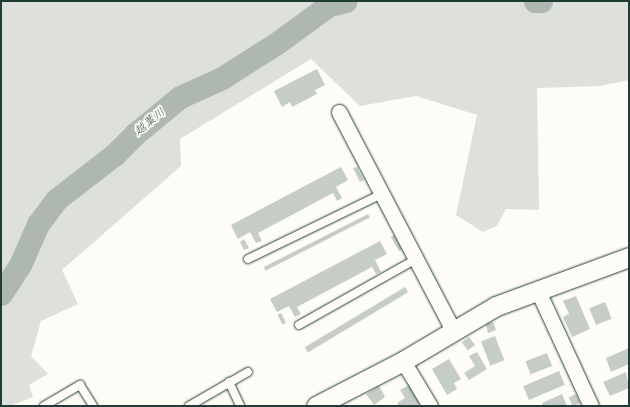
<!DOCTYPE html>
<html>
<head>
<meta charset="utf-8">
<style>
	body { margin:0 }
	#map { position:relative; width:630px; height:407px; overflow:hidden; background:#fdfcf7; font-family:"Balsamiq Sans","Klee One",sans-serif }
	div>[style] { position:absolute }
	.green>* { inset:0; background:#dde0db }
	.river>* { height:23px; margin:-11.5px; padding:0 11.5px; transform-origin:11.5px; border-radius:11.5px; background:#aeb8b1 }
	.building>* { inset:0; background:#c6cdc7; transform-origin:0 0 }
	.roads { filter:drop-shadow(0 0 1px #1f3d34) drop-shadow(0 0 1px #1f3d34) }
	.service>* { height:8px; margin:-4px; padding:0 4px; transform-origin:4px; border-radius:4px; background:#fdfcf7 }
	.minor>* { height:15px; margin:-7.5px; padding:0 7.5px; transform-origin:7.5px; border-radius:7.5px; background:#fdfcf7 }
	.tertiary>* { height:19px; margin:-9.5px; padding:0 9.5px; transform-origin:9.5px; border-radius:9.5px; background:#fdfcf7 }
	span { translate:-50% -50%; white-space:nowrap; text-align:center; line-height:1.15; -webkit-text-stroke:3.5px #fdfcf7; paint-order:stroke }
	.water-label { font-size:12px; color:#435c53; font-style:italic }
	.frame { position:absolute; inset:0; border:2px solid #1f3d34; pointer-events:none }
</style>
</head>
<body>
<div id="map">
	<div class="green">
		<div style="clip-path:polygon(1px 1px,629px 1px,629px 80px,600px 86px,537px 88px,539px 210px,506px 209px,497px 226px,483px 232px,456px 215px,477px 115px,416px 96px,360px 106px,311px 59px,180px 139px,181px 166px,62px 270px,78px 304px,41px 321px,31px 356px,48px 374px,29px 385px,33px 397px,10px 406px,1px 406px)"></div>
	</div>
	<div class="river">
		<div style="left:535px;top:1px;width:6px"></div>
		<div style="left:1px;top:294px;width:35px;rotate:-57deg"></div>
		<div style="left:20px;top:265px;width:45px;rotate:-66.3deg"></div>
		<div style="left:38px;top:224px;width:31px;rotate:-53deg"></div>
		<div style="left:57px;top:199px;width:72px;rotate:-37.7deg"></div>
		<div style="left:114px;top:155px;width:30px;rotate:-45deg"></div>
		<div style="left:135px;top:134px;width:58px;rotate:-39.4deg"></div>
		<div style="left:180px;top:97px;width:46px;rotate:-24.3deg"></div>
		<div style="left:222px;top:78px;width:65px;rotate:-32.5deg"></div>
		<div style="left:277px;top:43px;width:64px;rotate:-36.2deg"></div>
		<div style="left:329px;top:5px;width:17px;rotate:-13deg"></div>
	</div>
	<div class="building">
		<div style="clip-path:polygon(317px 69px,325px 85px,315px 90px,317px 94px,292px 107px,290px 102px,282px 107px,274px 91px)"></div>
		<div style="clip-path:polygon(341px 167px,348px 180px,336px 187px,342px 198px,337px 201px,333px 193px,258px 233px,262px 241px,256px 243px,250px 232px,238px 239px,231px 225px)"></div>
		<div style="clip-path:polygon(357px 167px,364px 180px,360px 182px,353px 168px)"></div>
		<div style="left:368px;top:214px;width:4px;height:117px;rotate:63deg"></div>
		<div style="clip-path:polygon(394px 235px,402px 250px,399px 251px,391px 237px)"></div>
		<div style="clip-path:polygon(244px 239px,249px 248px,244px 250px,240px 242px)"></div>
		<div style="clip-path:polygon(380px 241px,387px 254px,375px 260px,381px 272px,376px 274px,372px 267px,297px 307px,301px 314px,295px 317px,289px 306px,277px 312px,270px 299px)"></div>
		<div style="left:405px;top:287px;width:6px;height:117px;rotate:59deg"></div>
		<div style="clip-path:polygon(576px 296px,590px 329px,572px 337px,563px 317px,569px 314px,563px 301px)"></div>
		<div style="left:605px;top:302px;width:18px;height:17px;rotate:68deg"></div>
		<div style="left:281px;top:313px;width:11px;height:4px;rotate:63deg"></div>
		<div style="clip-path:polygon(493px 322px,496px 330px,488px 333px,486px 324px)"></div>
		<div style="left:495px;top:336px;width:26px;height:15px;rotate:69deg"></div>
		<div style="left:469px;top:337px;width:10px;height:9px;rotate:53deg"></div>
		<div style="clip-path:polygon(629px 348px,629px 364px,611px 372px,606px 358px)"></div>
		<div style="clip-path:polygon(477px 352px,487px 369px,469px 380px,464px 373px,475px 366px,469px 356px)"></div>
		<div style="left:547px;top:353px;width:14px;height:23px;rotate:69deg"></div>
		<div style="clip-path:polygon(449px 359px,461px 379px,454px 383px,457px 389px,447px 395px,432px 369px)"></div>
		<div style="left:559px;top:371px;width:15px;height:39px;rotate:67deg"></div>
		<div style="clip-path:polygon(626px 372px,629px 388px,610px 396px,603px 382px)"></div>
		<div style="clip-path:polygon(409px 385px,420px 403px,416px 406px,399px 406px,397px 403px,405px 398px,400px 390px)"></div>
		<div style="clip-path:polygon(379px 386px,385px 397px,374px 405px,366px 394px)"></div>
		<div style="clip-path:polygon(562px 394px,567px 406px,543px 406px,542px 403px)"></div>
		<div style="left:576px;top:394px;width:10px;height:8px;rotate:66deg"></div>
	</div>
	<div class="roads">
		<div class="service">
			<div style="left:248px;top:259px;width:149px;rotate:-25.9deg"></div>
			<div style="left:299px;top:325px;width:134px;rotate:-29.4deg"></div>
			<div style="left:229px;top:382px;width:26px;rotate:65deg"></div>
			<div style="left:44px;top:406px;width:42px;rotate:-30.3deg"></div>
			<div style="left:80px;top:385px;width:25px;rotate:58deg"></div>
			<div style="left:189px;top:406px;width:68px;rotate:-30deg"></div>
		</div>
		<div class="minor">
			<div style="left:339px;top:112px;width:248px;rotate:62.4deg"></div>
			<div style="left:538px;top:291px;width:127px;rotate:65.3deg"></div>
			<div style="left:403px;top:361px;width:52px;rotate:59deg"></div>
		</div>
		<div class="tertiary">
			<div style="left:316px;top:406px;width:98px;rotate:-27.3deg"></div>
			<div style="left:403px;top:361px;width:108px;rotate:-30.6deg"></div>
			<div style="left:496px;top:306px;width:142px;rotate:-20.2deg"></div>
		</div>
	</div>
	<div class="water-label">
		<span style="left:150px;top:122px;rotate:-39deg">越葉川</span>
	</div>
	<div class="frame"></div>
</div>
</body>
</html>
